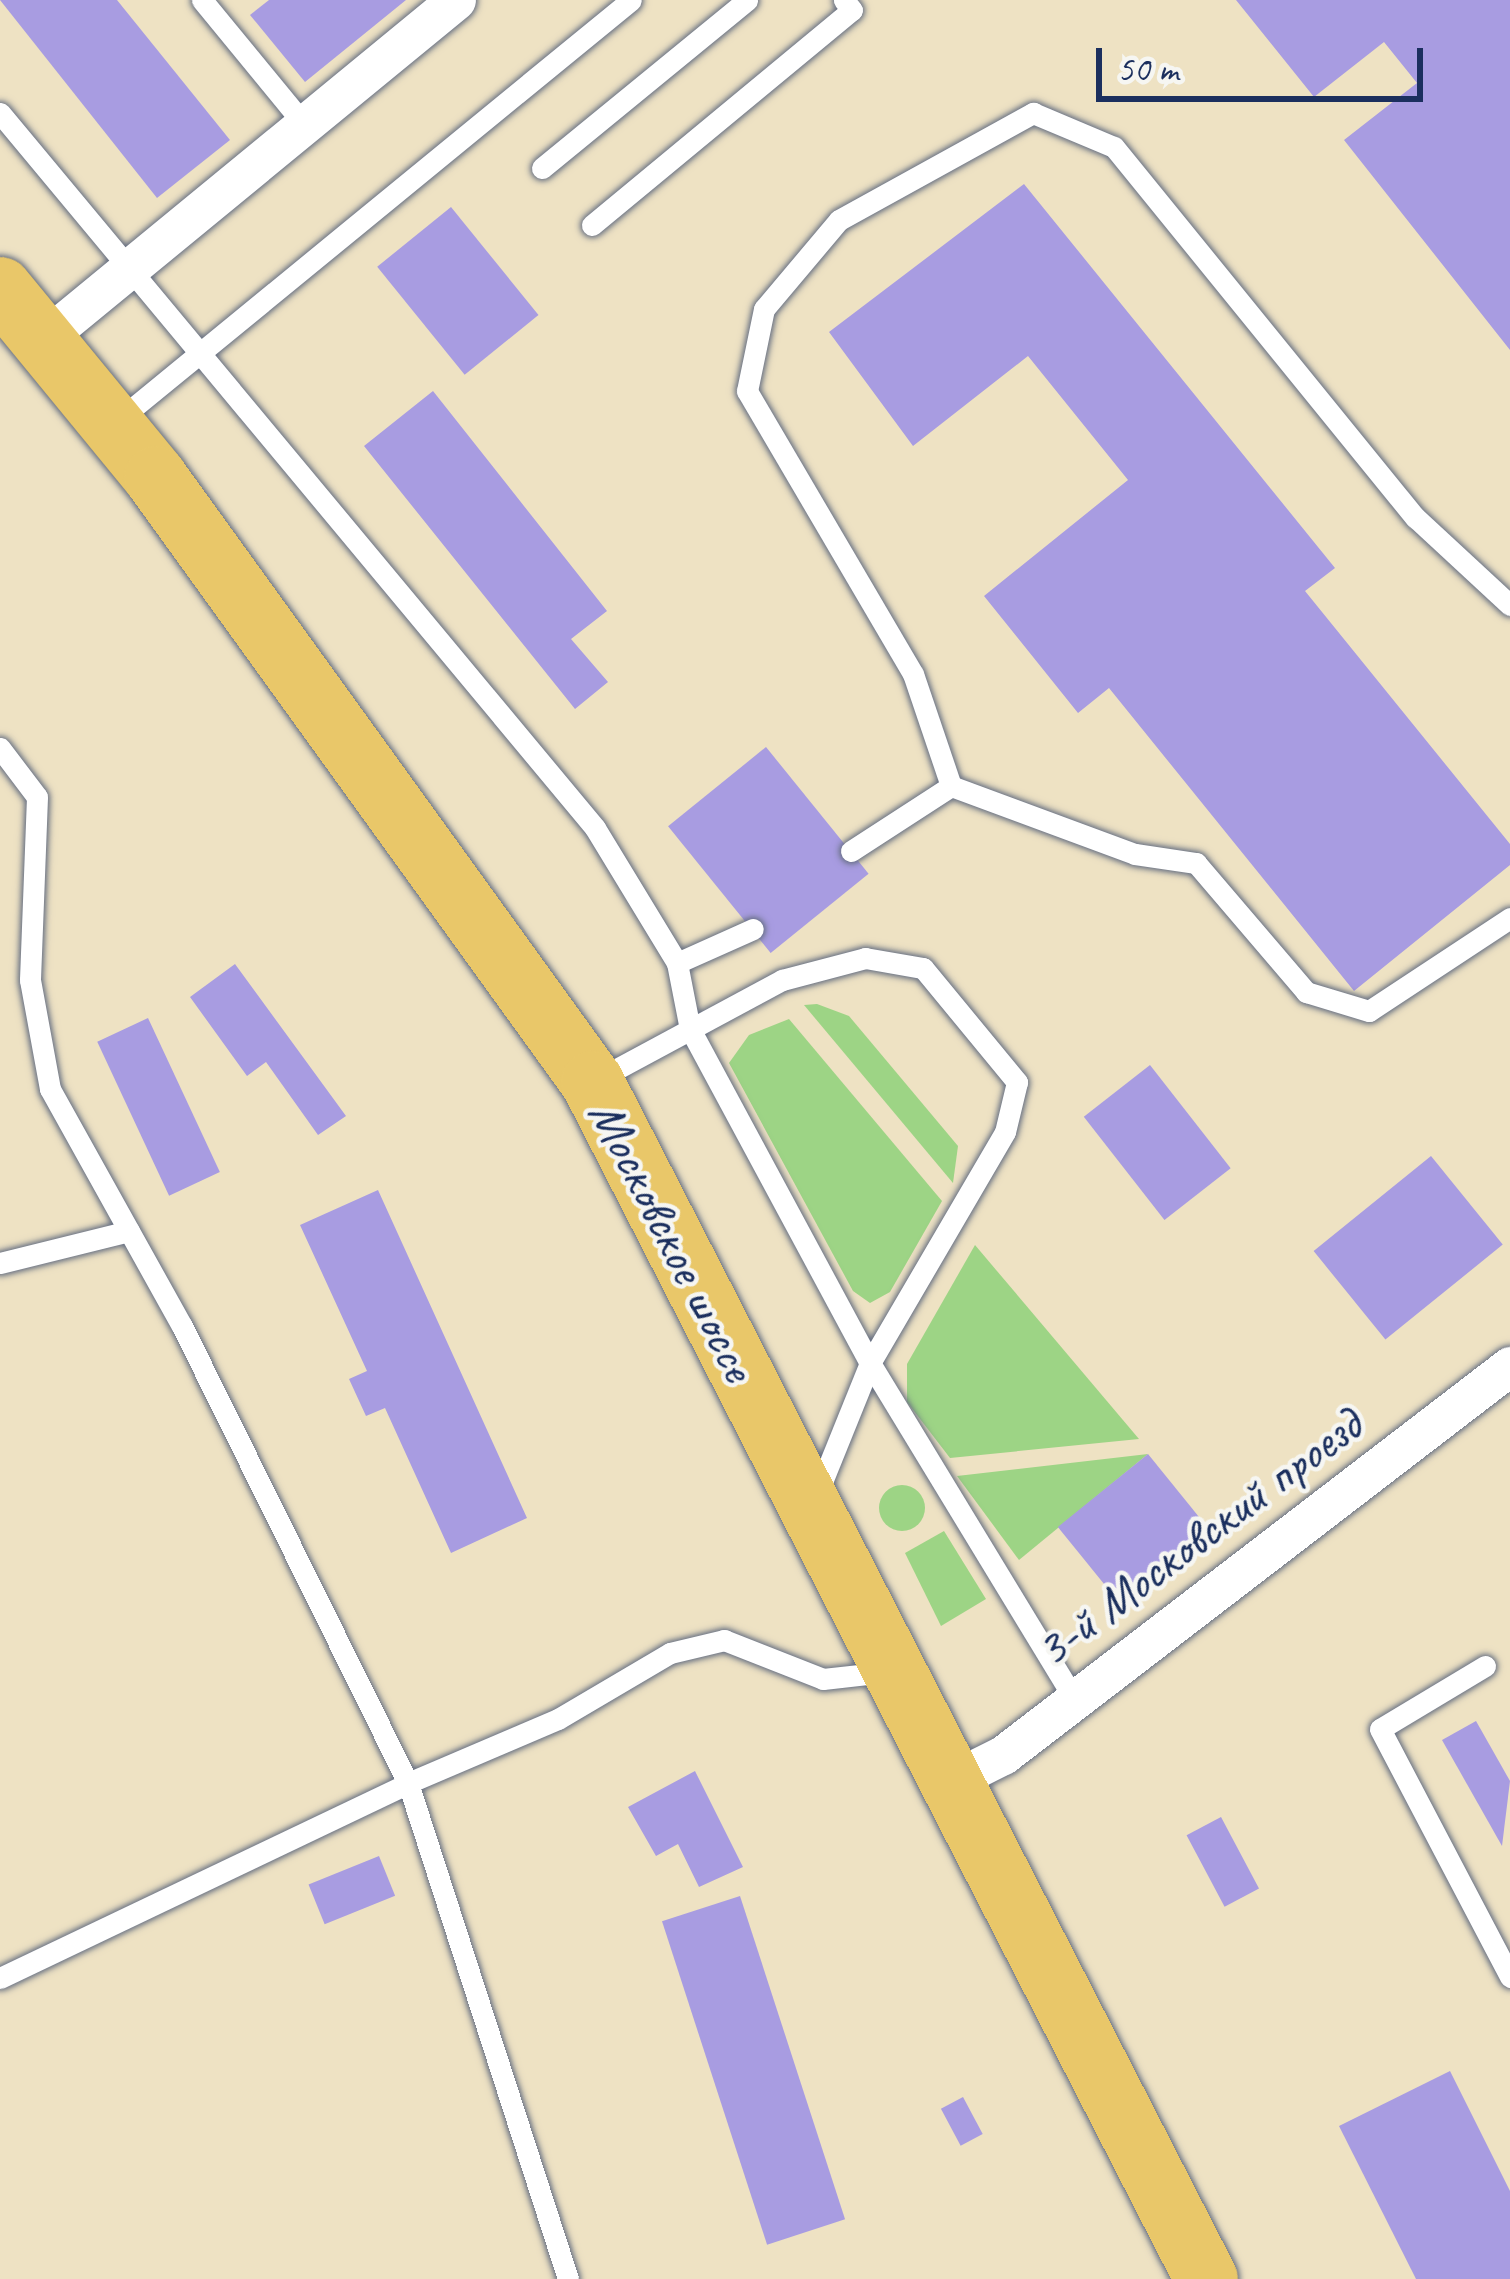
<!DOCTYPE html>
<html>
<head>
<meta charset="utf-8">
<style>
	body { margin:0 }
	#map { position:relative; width:1510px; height:2279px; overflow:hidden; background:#eee2c3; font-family:Caveat,sans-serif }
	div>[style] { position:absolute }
	.green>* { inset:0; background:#9dd485 }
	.round { border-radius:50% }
	.building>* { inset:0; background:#a89ce1; transform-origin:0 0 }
	.roads { filter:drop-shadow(0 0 3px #656e81) drop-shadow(0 0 3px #656e81) }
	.service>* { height:21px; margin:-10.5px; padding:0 10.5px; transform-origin:10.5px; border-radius:10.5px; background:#fff }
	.minor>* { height:39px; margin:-19.5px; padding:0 19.5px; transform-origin:19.5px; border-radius:19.5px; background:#fff }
	.primary>* { height:63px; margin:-31.5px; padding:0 31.5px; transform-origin:31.5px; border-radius:31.5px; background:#e9c769 }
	span { translate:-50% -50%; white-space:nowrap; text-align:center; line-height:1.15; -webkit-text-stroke:9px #f6f6f2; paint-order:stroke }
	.street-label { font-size:51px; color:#1b2f5e }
	.scale { position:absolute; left:1096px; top:48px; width:327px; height:54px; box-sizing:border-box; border:6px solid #1b2f5e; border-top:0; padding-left:15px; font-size:36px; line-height:42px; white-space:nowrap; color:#1b2f5e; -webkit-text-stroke:9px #f6f6f2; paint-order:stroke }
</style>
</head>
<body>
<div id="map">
	<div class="green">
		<div style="clip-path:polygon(817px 1004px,849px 1016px,958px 1146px,953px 1183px,804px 1005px)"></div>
		<div style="clip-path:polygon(789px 1019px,942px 1201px,890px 1292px,870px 1303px,853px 1291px,729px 1063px,749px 1035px)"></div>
		<div style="clip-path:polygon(975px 1245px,1139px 1439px,950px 1458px,907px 1402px,907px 1364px)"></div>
		<div style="clip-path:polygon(1148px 1454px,1019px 1560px,957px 1476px)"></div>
		<div class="round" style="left:879px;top:1485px;width:46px;height:46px"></div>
		<div style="clip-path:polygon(944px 1531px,986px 1599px,941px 1626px,905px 1553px)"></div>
	</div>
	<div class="building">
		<div style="clip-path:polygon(0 0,117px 0,230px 140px,157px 198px)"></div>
		<div style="clip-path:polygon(269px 0,406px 0,305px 82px,250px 15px)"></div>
		<div style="clip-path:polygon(1236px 0,1510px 0,1510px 350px,1344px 140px,1417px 83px,1384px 42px,1314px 97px)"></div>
		<div style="clip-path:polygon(1024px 184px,1335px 568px,1305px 591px,1510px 844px,1510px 865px,1354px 991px,1109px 688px,1078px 713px,984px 596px,1128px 480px,1028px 356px,913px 446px,829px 332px)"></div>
		<div style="left:451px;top:207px;width:139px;height:95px;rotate:51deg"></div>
		<div style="clip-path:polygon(433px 391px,607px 611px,571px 639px,608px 682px,575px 709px,364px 446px)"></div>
		<div style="left:766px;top:747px;width:163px;height:126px;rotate:51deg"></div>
		<div style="clip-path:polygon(235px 964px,346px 1116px,318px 1135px,266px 1062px,247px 1076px,190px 997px)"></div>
		<div style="left:148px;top:1018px;width:170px;height:56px;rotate:65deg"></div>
		<div style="left:1150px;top:1065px;width:131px;height:84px;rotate:52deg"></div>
		<div style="left:1431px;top:1156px;width:114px;height:151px;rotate:51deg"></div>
		<div style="clip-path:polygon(378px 1190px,527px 1518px,451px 1553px,385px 1408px,366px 1416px,349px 1379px,367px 1371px,300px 1225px)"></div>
		<div style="left:1148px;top:1454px;width:96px;height:116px;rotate:51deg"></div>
		<div style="clip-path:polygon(1476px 1721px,1510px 1781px,1502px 1846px,1442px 1740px)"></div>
		<div style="clip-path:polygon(695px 1771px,743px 1867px,699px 1887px,678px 1844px,656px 1856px,628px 1807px)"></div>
		<div style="left:1221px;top:1817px;width:81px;height:39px;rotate:62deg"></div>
		<div style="left:379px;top:1856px;width:43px;height:76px;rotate:68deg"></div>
		<div style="left:740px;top:1896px;width:340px;height:82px;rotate:72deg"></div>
		<div style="clip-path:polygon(1450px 2071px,1510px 2191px,1510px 2279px,1416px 2279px,1339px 2126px)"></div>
		<div style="left:963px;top:2097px;width:42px;height:25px;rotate:62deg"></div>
	</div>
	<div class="roads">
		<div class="service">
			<div style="left:202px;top:0;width:161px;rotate:50.6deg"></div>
			<div style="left:0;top:113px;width:930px;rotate:50.23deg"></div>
			<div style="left:595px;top:828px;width:158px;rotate:58.7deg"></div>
			<div style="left:677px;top:963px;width:67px;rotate:78.9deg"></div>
			<div style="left:690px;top:1029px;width:379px;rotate:61.7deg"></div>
			<div style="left:870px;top:1363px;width:394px;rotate:58.7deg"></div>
			<div style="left:542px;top:168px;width:265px;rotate:-39.3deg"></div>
			<div style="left:592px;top:225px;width:337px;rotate:-39.6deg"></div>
			<div style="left:852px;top:10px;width:13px;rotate:-129deg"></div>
			<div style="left:117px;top:421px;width:664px;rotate:-39.32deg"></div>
			<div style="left:0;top:748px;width:61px;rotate:52.9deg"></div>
			<div style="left:37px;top:797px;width:183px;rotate:92.2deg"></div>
			<div style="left:30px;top:980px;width:111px;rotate:79.6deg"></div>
			<div style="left:50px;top:1089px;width:271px;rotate:60.9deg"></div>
			<div style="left:182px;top:1326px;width:510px;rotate:63.69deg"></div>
			<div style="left:408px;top:1783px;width:163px;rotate:-23.1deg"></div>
			<div style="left:558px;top:1719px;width:130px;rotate:-30.5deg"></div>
			<div style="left:670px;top:1653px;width:56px;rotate:-13.5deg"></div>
			<div style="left:724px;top:1640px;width:106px;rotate:21.5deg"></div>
			<div style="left:823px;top:1679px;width:62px;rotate:-6.4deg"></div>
			<div style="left:951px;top:786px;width:118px;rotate:-108.7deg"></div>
			<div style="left:913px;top:674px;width:328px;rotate:-120.4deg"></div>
			<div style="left:747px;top:391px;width:84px;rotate:-78.3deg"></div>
			<div style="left:764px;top:309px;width:116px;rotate:-49.9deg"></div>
			<div style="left:839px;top:220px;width:222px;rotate:-28.9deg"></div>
			<div style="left:1033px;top:113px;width:88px;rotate:22.8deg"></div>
			<div style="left:1114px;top:147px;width:478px;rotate:50.9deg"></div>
			<div style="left:1416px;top:518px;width:128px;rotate:42.8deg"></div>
			<div style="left:951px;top:786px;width:196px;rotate:20.3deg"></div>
			<div style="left:1135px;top:854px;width:62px;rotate:8.4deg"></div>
			<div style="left:1196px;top:863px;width:170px;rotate:49.5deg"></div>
			<div style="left:1306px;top:992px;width:66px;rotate:16.8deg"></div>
			<div style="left:1369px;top:1011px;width:169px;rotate:-33.4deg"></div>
			<div style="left:851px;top:851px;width:119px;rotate:-33deg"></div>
			<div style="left:677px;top:963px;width:83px;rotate:-24.1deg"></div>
			<div style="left:598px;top:1079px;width:209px;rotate:-28.3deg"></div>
			<div style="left:782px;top:980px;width:86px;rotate:-14.8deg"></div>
			<div style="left:865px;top:958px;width:59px;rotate:9.8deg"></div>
			<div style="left:923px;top:968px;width:148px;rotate:50.5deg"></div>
			<div style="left:1017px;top:1082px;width:51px;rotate:103.5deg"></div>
			<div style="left:1005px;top:1132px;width:268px;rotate:120.3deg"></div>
			<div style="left:870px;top:1363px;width:141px;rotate:112deg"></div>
			<div style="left:0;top:1263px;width:133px;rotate:-13.9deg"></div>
			<div style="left:1485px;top:1666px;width:122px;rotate:149deg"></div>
			<div style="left:1380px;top:1729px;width:280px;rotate:62.3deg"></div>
			<div style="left:0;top:1978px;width:452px;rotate:-25.5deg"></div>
			<div style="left:408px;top:1783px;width:521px;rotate:72.12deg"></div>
		</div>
		<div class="minor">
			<div style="left:41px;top:341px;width:537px;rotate:-39.41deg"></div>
			<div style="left:945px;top:1784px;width:65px;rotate:-26.6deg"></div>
			<div style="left:1003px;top:1755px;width:639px;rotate:-37.5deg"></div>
		</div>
		<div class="primary">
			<div style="left:0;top:288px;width:244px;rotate:50.6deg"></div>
			<div style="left:155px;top:477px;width:746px;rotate:54.16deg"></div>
			<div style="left:592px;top:1082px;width:1345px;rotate:62.84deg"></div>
		</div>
	</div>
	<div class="street-label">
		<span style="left:673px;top:1240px;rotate:63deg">Московское шоссе</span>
		<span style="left:1198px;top:1537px;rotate:-37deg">3-й Московский проезд</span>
	</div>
	<div class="scale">50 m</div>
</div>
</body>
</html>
